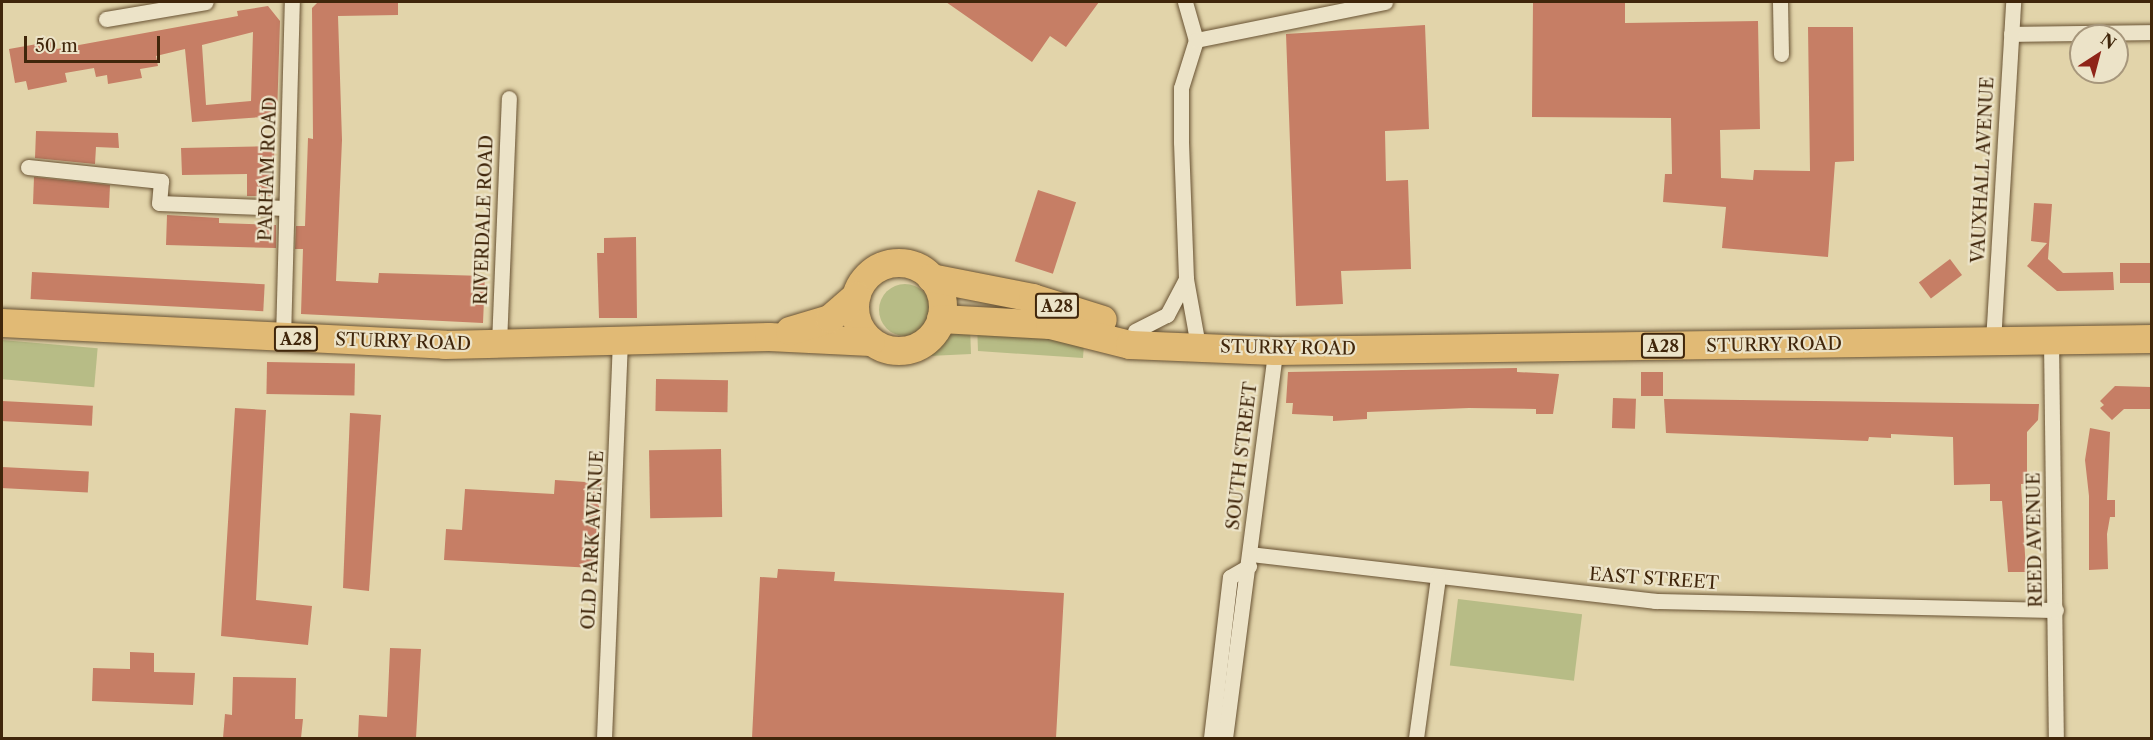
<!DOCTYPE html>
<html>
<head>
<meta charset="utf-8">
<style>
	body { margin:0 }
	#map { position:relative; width:2153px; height:740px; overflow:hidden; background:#e2d4aa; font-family:"Libre Caslon Text",serif }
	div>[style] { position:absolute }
	.green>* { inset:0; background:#b7bc86; transform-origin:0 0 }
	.round { border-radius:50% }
	.building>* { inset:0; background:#c67e65; transform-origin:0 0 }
	.roads { filter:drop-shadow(0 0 2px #685233) drop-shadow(0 0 2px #685233) }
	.street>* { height:15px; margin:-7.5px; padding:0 7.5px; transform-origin:7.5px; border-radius:7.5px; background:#ece3c8 }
	.highway>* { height:28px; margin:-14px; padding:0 14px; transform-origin:14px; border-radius:14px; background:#e1ba75 }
	.highway>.ring { margin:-14px; padding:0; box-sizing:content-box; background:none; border:28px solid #e1ba75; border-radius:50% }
	span { translate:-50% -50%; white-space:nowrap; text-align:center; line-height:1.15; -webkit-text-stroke:4.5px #ece3c8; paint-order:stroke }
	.shield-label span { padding:2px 4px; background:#ece3c8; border:2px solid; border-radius:4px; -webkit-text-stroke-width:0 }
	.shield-label { font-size:16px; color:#40260b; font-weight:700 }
	.street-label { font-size:18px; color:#40260b }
	.frame { position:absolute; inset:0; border:3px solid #40260b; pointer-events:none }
	.north { position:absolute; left:2069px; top:24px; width:60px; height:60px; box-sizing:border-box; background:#ece3c8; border:2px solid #a7977c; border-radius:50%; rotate:36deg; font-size:16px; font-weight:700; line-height:24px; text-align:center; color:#40260b }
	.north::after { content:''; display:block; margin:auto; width:21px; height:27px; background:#8f2418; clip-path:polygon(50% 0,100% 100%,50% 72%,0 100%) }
	.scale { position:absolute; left:24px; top:36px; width:136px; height:27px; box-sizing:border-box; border:3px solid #40260b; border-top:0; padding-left:8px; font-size:18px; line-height:21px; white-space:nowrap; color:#40260b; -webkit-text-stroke:4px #ece3c8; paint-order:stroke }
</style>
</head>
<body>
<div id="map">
	<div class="green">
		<div class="round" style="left:879px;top:284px;width:52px;height:52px"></div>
		<div style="clip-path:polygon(977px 323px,1084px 344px,1083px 358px,978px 351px)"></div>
		<div style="clip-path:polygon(970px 326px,971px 354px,929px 356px,940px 340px)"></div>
		<div style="left:2px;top:340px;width:96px;height:39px;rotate:5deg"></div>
		<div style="left:1458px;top:599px;width:125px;height:67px;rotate:7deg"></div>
	</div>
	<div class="building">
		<div style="clip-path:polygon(318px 2px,398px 2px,398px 15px,338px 16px,342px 140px,336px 281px,378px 283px,379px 273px,485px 276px,483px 323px,301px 314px,303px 249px,295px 249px,296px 226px,305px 226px,308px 138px,313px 139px,312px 8px)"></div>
		<div style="clip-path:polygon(946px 2px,1099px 2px,1066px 47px,1050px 36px,1032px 62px)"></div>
		<div style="clip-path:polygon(1533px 2px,1625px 2px,1625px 23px,1758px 21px,1760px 129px,1720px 130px,1721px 178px,1753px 180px,1754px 170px,1810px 171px,1808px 27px,1853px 27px,1854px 161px,1835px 162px,1828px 257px,1722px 248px,1726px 207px,1663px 202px,1665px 174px,1672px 174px,1671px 118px,1532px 117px)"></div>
		<div style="clip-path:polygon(evenodd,268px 6px,280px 21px,277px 116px,192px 122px,185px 49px,156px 56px,158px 66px,140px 69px,142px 78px,108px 84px,107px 75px,96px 77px,94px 68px,65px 73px,67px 82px,28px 90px,26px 81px,15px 83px,9px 49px,54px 41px,57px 49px,238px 16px,237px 11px,268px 6px,253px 32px,251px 101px,206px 105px,202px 45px,253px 32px)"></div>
		<div style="clip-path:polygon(1425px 25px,1429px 129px,1385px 131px,1386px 181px,1408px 180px,1411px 269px,1341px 271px,1343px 304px,1296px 306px,1286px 34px)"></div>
		<div style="clip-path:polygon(36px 131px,118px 133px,119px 148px,96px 147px,95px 164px,35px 158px)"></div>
		<div style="clip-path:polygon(274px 146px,275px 196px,247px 196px,247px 174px,182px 175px,181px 148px)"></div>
		<div style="clip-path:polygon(34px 177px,110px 185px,109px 208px,33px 204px)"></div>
		<div style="left:1038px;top:190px;width:40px;height:75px;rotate:18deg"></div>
		<div style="clip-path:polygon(2034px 203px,2052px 204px,2048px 259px,2063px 273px,2113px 272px,2114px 290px,2057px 291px,2027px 266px,2047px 243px,2031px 241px)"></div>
		<div style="clip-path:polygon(167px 215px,219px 218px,219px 223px,276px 225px,276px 248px,166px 245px)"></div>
		<div style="clip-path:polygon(636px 237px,637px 318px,599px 318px,597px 253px,604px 253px,604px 238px)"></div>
		<div style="left:1950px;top:259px;width:20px;height:39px;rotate:53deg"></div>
		<div style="left:2151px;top:263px;width:20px;height:31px;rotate:90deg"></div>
		<div style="left:32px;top:272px;width:233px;height:27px;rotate:3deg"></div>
		<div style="left:267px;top:362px;width:88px;height:32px;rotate:1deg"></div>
		<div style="clip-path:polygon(1517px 368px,1517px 372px,1559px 374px,1553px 414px,1536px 414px,1536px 409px,1469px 408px,1367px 412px,1367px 419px,1333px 421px,1333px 416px,1292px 414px,1293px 403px,1286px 403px,1288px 372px)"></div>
		<div style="left:1641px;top:372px;width:22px;height:24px"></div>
		<div style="left:656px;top:379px;width:72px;height:32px;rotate:1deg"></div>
		<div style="clip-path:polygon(2115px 386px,2151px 387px,2151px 409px,2124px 409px,2112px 420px,2100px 408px,2104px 405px,2100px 401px)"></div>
		<div style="left:1613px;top:398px;width:23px;height:30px;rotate:2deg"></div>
		<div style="clip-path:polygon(1664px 399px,2039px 404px,2038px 420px,2027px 432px,2027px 484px,2021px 484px,2026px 572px,2008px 572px,2002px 501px,1990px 501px,1990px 484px,1954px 485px,1953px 437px,1891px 434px,1891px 438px,1869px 437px,1868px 441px,1666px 433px)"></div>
		<div style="left:2px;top:401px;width:91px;height:20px;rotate:3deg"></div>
		<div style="clip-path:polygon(235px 408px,266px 410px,256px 600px,312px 606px,308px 645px,221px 636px)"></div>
		<div style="clip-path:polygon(350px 413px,381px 415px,369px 591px,343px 588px)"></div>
		<div style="clip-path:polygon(2090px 428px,2110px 432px,2107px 500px,2115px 500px,2115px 517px,2110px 517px,2107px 534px,2108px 569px,2089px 570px,2089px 496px,2085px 460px)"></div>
		<div style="left:721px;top:449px;width:68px;height:72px;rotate:89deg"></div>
		<div style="left:2px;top:467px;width:87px;height:21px;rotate:3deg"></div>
		<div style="clip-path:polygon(555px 480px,601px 483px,594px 568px,444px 560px,446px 529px,462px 530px,465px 489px,554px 494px)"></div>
		<div style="clip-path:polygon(778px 569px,835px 572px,834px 581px,1064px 593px,1056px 738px,752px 738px,760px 577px,777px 578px)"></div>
		<div style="clip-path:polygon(390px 648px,421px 649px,416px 738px,358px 738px,359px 715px,387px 717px)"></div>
		<div style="clip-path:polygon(130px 652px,154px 653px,154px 672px,195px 673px,193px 705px,92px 701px,93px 668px,130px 669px)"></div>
		<div style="clip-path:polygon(233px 677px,296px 678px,295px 719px,303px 719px,301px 738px,223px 738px,225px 714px,232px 715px)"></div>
	</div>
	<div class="roads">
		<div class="street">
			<div style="left:1185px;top:2px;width:40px;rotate:74deg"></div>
			<div style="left:1196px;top:40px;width:50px;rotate:107.4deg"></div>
			<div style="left:1181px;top:88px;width:54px;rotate:90deg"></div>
			<div style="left:1181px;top:142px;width:137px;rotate:87.9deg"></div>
			<div style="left:1186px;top:279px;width:68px;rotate:79.8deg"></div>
			<div style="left:1780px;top:2px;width:52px;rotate:88.9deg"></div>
			<div style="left:106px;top:19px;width:101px;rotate:-9.6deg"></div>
			<div style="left:2011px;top:34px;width:141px;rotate:-0.8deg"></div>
			<div style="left:1196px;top:40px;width:193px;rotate:-11.4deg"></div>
			<div style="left:28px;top:167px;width:134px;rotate:6deg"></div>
			<div style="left:161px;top:181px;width:22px;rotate:95deg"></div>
			<div style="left:159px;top:203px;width:127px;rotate:2.3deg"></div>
			<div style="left:1135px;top:331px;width:36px;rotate:-27deg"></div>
			<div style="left:1167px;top:315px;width:41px;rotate:-62.2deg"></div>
			<div style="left:283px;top:339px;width:337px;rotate:-88.5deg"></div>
			<div style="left:2051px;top:340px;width:398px;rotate:89.3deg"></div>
			<div style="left:1993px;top:342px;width:341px;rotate:-86.6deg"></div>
			<div style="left:499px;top:344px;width:246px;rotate:-87.7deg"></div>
			<div style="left:1250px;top:554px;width:408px;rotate:6.6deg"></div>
			<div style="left:1655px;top:601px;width:401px;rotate:1.3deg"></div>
			<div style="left:604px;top:738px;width:395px;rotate:-87.7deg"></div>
			<div style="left:1211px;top:738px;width:162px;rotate:-83.3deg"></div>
			<div style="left:1230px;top:577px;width:22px;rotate:-30deg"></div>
			<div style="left:1225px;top:738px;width:390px;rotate:-82.6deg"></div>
			<div style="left:1416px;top:738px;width:162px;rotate:-82.2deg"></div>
		</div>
		<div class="highway">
			<div class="ring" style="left:855px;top:263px;width:60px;height:60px"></div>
			<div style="left:931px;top:278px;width:104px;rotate:11.1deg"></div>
			<div style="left:1033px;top:298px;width:73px;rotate:17.4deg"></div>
			<div style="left:941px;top:319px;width:109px;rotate:3.2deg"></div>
			<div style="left:1050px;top:325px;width:82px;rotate:14deg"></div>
			<div style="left:1130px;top:345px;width:145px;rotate:2.4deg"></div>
			<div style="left:1275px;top:351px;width:877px;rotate:-0.78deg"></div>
			<div style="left:2px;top:323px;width:444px;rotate:2.8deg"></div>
			<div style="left:445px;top:345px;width:324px;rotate:-1.4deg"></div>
			<div style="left:769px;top:337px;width:102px;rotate:2.8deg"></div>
			<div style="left:790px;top:331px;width:42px;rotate:-16.7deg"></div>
			<div style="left:830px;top:319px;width:35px;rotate:-41deg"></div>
		</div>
	</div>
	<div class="shield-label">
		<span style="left:1057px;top:306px">A28</span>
		<span style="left:296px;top:339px">A28</span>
		<span style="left:1663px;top:346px">A28</span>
	</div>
	<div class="street-label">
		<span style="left:268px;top:169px;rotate:-88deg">PARHAM ROAD</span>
		<span style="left:1983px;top:170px;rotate:-87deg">VAUXHALL AVENUE</span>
		<span style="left:484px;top:220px;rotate:-88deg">RIVERDALE ROAD</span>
		<span style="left:403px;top:342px;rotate:2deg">STURRY ROAD</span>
		<span style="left:1774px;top:345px;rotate:-1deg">STURRY ROAD</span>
		<span style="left:1288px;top:348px;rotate:1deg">STURRY ROAD</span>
		<span style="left:1242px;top:456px;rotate:-83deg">SOUTH STREET</span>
		<span style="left:593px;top:540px;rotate:-87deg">OLD PARK AVENUE</span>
		<span style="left:2035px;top:540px;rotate:-91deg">REED AVENUE</span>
		<span style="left:1654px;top:579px;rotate:4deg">EAST STREET</span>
	</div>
	<div class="frame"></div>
	<div class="north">N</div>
	<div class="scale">50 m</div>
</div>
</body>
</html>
